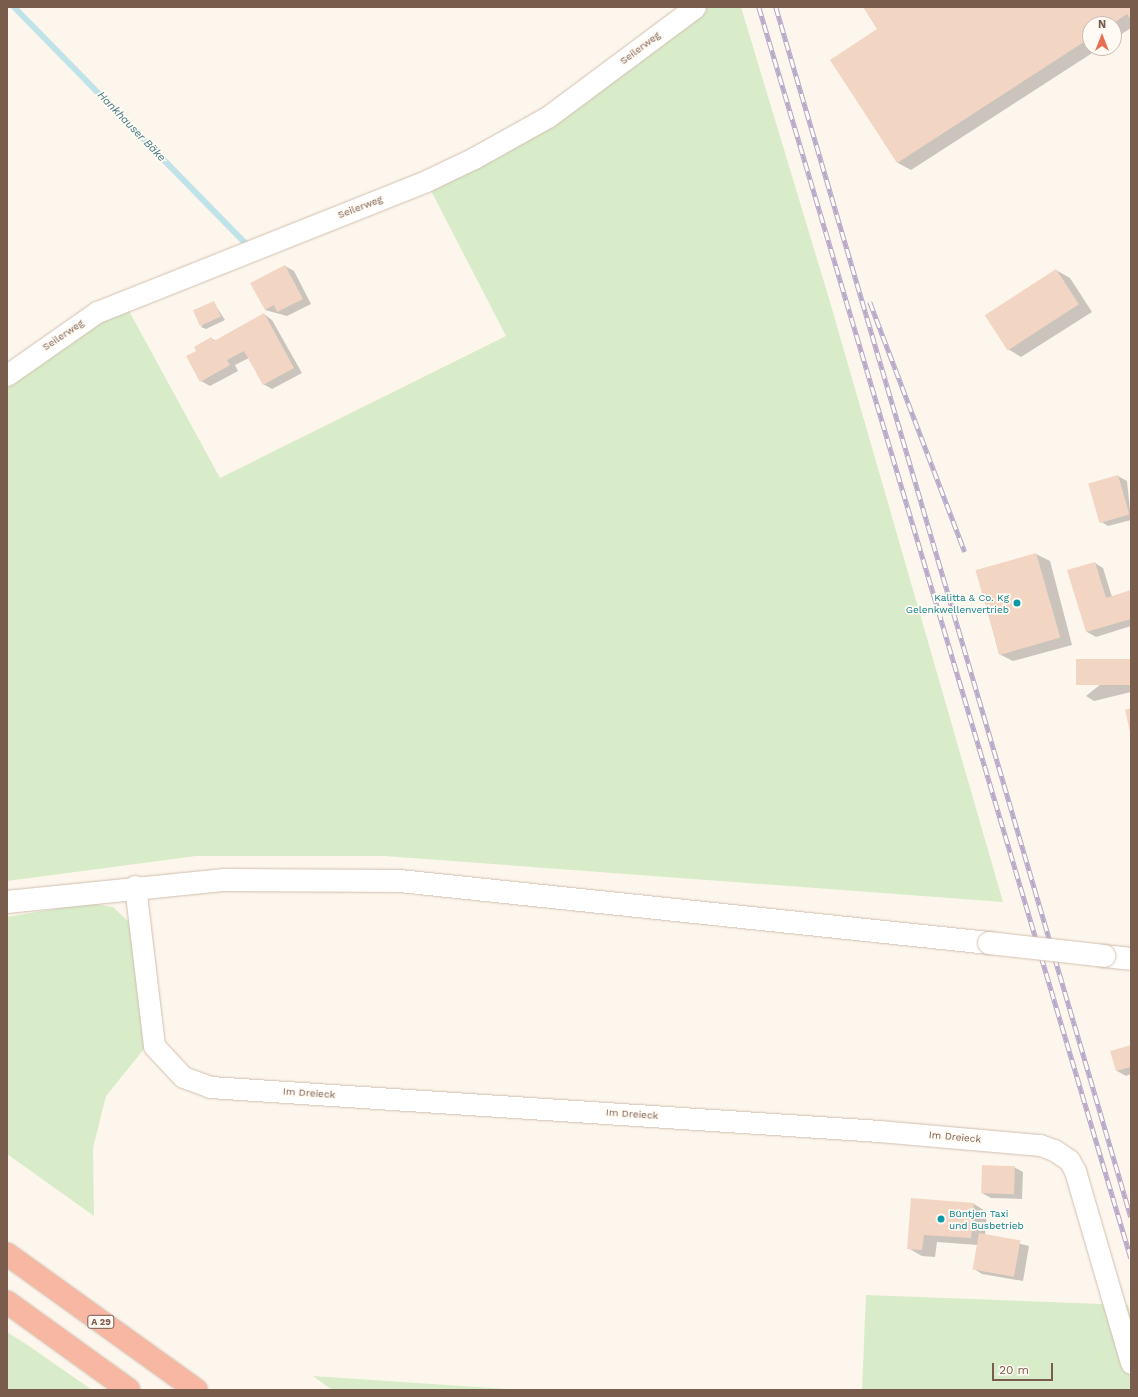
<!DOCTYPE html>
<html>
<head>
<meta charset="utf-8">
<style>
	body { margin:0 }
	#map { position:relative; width:1138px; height:1397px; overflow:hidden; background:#fdf6ec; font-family:"Work Sans",sans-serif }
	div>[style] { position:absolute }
	.green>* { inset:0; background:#d8ecc9 }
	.shadow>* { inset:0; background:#0003 }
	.stream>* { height:6px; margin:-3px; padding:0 3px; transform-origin:3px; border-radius:3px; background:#bfe3e8 }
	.building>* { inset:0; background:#f3d5c3; transform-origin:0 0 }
	.roads { filter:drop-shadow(0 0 1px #d1beb0) drop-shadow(0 0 1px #d1beb0) }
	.street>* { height:21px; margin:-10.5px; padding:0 10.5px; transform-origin:10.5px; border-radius:10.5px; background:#fff }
	.secondary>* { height:22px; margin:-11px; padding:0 11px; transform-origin:11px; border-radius:11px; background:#fff }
	.highway>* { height:22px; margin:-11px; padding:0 11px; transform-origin:11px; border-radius:11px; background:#f7b7a3 }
	.rail>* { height:4.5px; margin-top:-2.25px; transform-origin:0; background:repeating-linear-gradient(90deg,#fffaf3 0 9px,#b9a8c9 0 18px); box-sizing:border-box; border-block:1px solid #b9a8c9 }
	.bridges { filter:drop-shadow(0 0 1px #d6c0b0) drop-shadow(0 0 1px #d6c0b0) }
	.secondary-bridge>* { height:22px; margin:-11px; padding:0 11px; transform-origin:11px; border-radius:11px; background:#fff }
	.dots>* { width:11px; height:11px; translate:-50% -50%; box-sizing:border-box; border:2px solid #fffaf3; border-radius:50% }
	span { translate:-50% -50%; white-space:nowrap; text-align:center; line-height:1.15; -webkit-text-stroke:3.5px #fffaf3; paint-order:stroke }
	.shield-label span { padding:1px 3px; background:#fffaf3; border:1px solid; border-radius:3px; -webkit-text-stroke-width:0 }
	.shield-label { font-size:9px; color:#7a5c4d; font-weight:700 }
	.street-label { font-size:10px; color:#7a5c4d }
	.culture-label { font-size:10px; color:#0d838f }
	.right { translate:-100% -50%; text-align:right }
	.left { translate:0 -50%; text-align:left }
	.water-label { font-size:11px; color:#437c86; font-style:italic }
	.frame { position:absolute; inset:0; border:8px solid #7a5c4d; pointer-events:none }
	.north { position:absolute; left:1082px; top:16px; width:40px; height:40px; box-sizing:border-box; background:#fffaf3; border:1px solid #cabbb1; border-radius:50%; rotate:0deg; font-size:11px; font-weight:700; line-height:16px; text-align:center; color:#7a5c4d }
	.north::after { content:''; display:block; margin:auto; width:14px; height:18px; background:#e76f51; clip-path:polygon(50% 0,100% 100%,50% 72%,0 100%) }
	.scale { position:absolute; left:992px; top:1363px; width:61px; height:18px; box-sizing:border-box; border:2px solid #7a5c4d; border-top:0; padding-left:5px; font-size:12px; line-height:14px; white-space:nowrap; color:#7a5c4d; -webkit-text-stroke:3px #fffaf3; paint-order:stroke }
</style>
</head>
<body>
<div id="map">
	<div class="green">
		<div style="clip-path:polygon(698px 7px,741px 7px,830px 302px,1003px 902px,385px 856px,196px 856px,7px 881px,7px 376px,123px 300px,220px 478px,506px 336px,426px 181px,474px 158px)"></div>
		<div style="clip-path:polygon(89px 903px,113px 907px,130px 923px,144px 1049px,106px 1096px,93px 1148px,94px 1216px,7px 1154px,7px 917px)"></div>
		<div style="clip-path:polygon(866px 1295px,1128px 1305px,1131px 1317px,1131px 1390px,862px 1390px)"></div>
		<div style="clip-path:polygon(7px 1332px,29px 1346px,92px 1390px,7px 1390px)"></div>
		<div style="clip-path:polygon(313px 1376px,520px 1390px,332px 1390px)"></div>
	</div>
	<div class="shadow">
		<div style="clip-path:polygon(864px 7px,1131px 7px,1131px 28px,1114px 39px,1114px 24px,1090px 24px,1090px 48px,1100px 48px,911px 170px,898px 163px,878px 30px)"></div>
		<div style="clip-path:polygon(285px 266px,294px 271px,311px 304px,287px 316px,265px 310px)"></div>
		<div style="clip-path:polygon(1056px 270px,1070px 278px,1092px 312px,1021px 357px,1008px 349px)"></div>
		<div style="clip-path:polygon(214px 303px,225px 320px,206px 329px,201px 327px)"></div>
		<div style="clip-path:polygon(264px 314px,272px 320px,302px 373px,272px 389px,263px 384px,249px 358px,235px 365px,238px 371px,210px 386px,201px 381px,197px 351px,211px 338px,216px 341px)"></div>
		<div style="clip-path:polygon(1118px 476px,1127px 481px,1131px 520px,1108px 526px,1100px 521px)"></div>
		<div style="clip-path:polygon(1036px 554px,1050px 561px,1072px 645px,1013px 661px,999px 654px,977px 570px)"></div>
		<div style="clip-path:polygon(1095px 563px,1103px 568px,1112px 597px,1131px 591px,1131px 626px,1096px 637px,1087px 632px,1068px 571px)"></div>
		<div style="clip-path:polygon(1131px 660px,1131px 692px,1094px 701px,1086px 696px)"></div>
		<div style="clip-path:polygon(1131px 1046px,1131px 1074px,1126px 1076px,1117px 1071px)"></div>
		<div style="clip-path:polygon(1014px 1167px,1023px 1172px,1022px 1199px,991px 1198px,982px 1193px)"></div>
		<div style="clip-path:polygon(912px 1199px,974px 1204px,987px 1212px,985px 1235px,1029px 1246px,1023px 1281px,982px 1274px,974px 1269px,978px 1245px,937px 1242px,935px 1257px,922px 1256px,908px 1248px)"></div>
	</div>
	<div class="stream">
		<div style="left:14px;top:7px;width:334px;rotate:45.6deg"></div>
	</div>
	<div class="building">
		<div style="clip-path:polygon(863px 7px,1131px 7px,1131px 20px,1127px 14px,1112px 24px,1090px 24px,1090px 38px,897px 163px,830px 60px,877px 29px)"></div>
		<div style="clip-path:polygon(285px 265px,303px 299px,277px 312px,274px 305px,265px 310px,250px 283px)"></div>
		<div style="left:1056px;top:269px;width:42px;height:85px;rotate:57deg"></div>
		<div style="left:214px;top:301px;width:17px;height:23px;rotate:66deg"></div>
		<div style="clip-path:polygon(264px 313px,294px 368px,263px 385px,244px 351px,227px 360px,230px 365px,200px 382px,186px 356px,196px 351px,194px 347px,211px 337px,214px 341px)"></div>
		<div style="left:1118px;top:475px;width:41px;height:31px;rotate:74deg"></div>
		<div style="left:1036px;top:553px;width:88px;height:63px;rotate:74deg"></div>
		<div style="clip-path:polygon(1095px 562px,1106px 598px,1131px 590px,1131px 619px,1086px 632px,1067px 570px)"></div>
		<div style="left:1131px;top:659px;width:26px;height:55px;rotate:90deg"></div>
		<div style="clip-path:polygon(1131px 708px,1131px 732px,1130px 732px,1125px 710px)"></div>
		<div style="clip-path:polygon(1131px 1045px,1131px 1067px,1116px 1071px,1110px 1051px)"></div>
		<div style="left:982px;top:1165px;width:33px;height:28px;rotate:2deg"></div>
		<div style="clip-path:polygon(911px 1198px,974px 1203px,971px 1238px,924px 1235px,922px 1250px,907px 1249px)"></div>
		<div style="left:979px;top:1233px;width:42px;height:37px;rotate:10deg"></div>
	</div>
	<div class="roads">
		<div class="street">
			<div style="left:7px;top:375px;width:110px;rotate:-35deg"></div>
			<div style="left:97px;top:312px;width:354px;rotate:-21.7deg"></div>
			<div style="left:426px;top:181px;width:53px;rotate:-25.6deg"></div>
			<div style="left:474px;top:158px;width:86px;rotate:-29.2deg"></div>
			<div style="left:549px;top:116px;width:182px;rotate:-36.7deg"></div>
			<div style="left:135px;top:886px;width:161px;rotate:83.2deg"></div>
			<div style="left:154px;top:1046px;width:42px;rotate:46.9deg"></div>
			<div style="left:183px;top:1077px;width:29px;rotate:20deg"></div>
			<div style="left:210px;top:1087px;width:670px;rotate:3.76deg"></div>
			<div style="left:879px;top:1131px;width:162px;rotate:5deg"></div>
			<div style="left:1040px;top:1145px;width:15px;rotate:20deg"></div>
			<div style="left:1054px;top:1150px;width:18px;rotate:34deg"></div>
			<div style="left:1069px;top:1160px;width:13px;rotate:61deg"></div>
			<div style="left:1075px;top:1171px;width:200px;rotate:73.7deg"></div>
		</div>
		<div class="secondary">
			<div style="left:7px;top:902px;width:219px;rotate:-5.8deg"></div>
			<div style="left:225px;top:880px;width:175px;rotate:0.3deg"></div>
			<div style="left:400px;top:881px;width:592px;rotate:6.01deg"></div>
			<div style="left:1104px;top:956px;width:27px;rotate:6deg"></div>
		</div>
		<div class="highway">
			<div style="left:7px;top:1254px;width:233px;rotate:35.7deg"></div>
			<div style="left:7px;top:1302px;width:150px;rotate:35.8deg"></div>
		</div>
	</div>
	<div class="rail">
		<div style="left:759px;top:7px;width:1305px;rotate:73.44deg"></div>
		<div style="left:776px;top:7px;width:1261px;rotate:73.65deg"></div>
		<div style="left:870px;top:302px;width:267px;rotate:69.2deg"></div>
	</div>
	<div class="bridges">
		<div class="secondary-bridge">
			<div style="left:989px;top:943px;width:116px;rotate:6.4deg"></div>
		</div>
	</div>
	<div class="dots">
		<div style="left:1017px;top:603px;background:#0f9aa8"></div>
		<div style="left:941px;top:1219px;background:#0f9aa8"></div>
	</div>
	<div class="shield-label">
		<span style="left:101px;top:1322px">A 29</span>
	</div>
	<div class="street-label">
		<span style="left:640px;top:48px;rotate:-37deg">Seilerweg</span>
		<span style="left:360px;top:207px;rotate:-21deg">Seilerweg</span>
		<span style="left:63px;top:335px;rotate:-34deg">Seilerweg</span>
		<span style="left:309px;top:1093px;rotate:4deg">Im Dreieck</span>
		<span style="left:632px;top:1114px;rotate:4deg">Im Dreieck</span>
		<span style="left:955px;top:1137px;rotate:5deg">Im Dreieck</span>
	</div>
	<div class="culture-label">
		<span class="right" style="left:1009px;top:603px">Kalitta &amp; Co. Kg<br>Gelenkwellenvertrieb</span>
		<span class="left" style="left:949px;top:1219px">Büntjen Taxi<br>und Busbetrieb</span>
	</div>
	<div class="water-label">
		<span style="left:131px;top:127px;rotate:46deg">Hankhauser Bäke</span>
	</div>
	<div class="frame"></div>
	<div class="north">N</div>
	<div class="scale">20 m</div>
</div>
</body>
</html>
